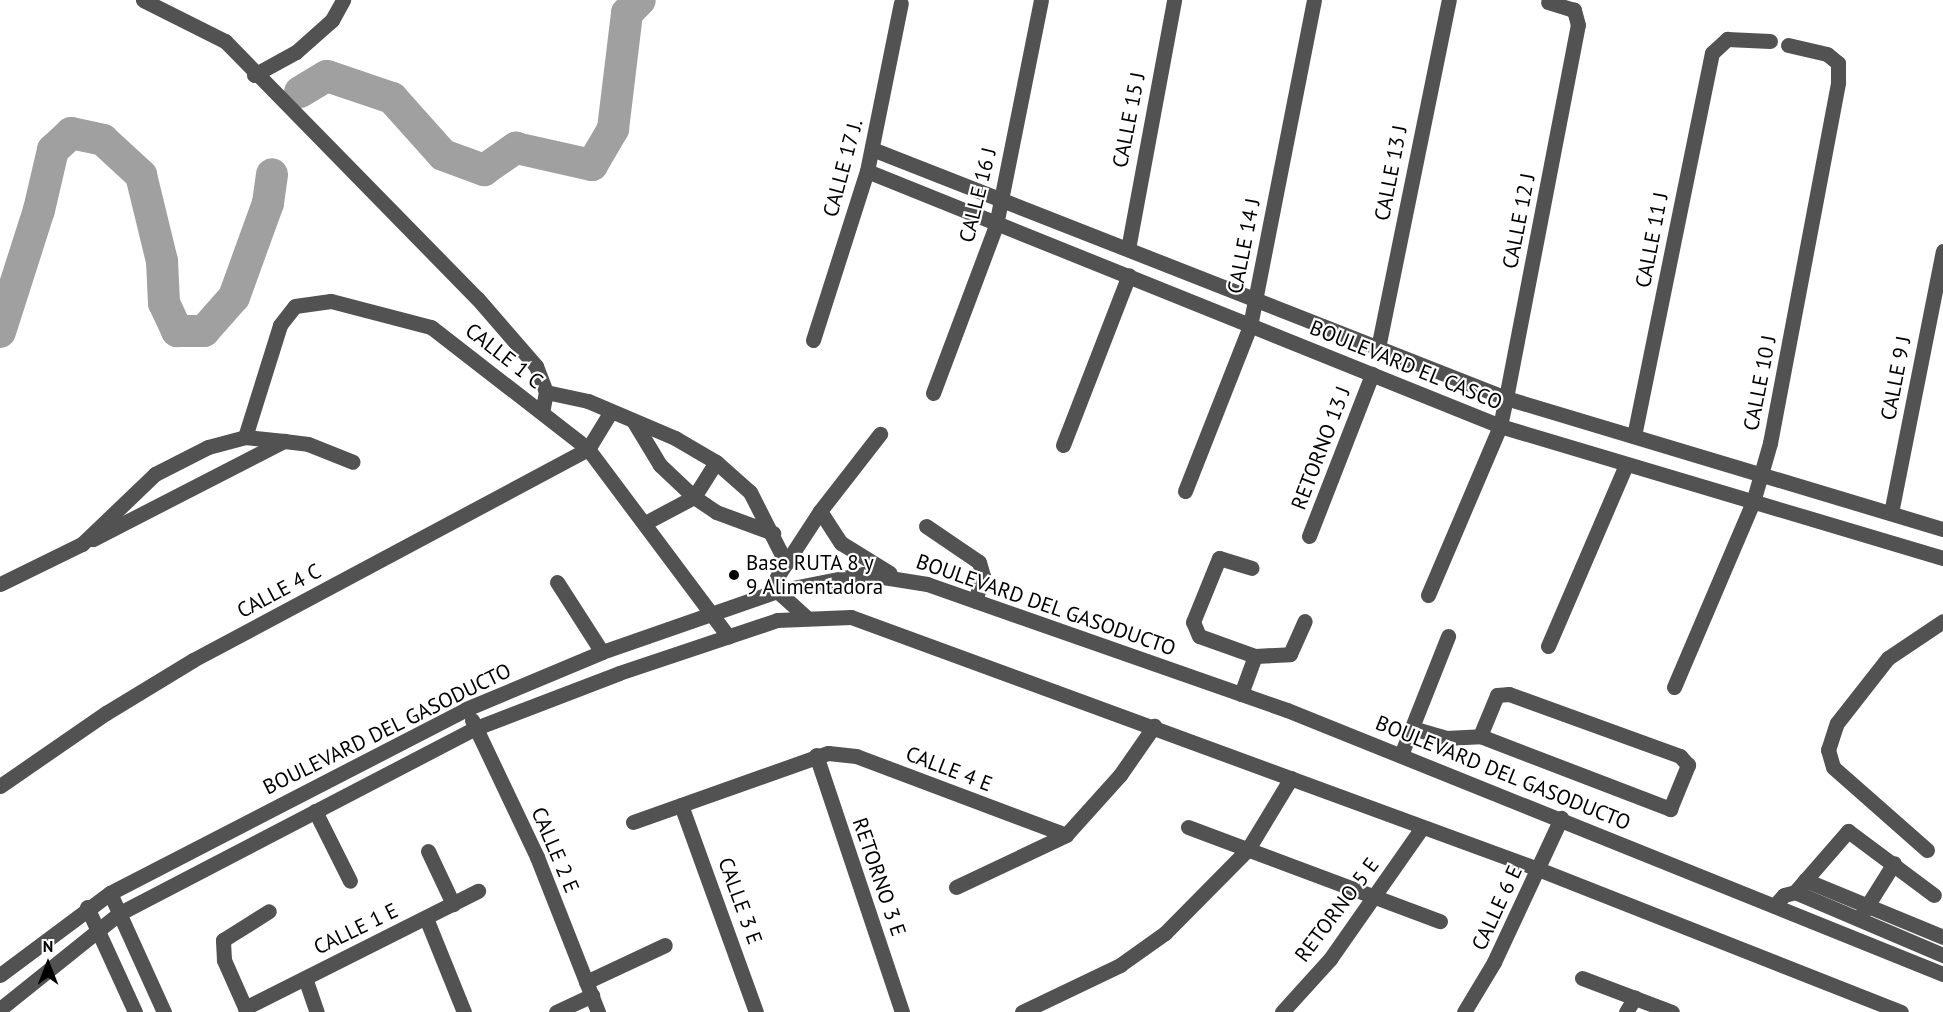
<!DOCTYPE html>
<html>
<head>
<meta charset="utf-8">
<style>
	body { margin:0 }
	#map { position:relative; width:1943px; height:1012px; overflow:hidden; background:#fff; font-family:"PT Sans",sans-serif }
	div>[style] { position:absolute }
	.river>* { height:32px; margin:-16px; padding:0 16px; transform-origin:16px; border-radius:16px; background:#a0a0a0 }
	.minor>* { height:15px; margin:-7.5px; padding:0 7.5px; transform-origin:7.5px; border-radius:7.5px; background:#525252 }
	.dots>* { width:16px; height:16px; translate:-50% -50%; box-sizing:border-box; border:3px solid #fff; border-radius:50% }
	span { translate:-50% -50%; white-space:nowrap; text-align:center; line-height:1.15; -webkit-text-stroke:4.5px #fff; paint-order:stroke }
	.street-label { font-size:21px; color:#000 }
	.poi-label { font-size:21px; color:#000 }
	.left { translate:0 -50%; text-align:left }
	.north { position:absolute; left:18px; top:934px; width:60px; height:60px; -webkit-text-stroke:4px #fff; paint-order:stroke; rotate:0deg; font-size:16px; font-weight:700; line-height:24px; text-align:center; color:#000 }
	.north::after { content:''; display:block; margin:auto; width:21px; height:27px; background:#000; clip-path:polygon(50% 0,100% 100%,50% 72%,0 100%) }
</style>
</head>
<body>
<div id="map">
	<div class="river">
		<div style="left:300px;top:92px;width:31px;rotate:-31deg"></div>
		<div style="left:327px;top:76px;width:69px;rotate:18.7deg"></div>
		<div style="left:392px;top:98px;width:76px;rotate:48.2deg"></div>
		<div style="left:443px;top:155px;width:44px;rotate:20.1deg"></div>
		<div style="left:484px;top:170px;width:39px;rotate:-35deg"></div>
		<div style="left:516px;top:148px;width:78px;rotate:12.6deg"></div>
		<div style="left:592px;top:165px;width:42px;rotate:-59.7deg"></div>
		<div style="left:613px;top:129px;width:117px;rotate:-83.1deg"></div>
		<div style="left:627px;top:13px;width:18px;rotate:-45deg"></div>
		<div style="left:0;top:332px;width:128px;rotate:-72.3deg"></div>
		<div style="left:39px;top:210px;width:62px;rotate:-76.9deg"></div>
		<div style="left:53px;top:150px;width:25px;rotate:-43deg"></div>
		<div style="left:71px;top:133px;width:33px;rotate:12deg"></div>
		<div style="left:103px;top:140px;width:52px;rotate:42.6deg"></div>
		<div style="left:141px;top:175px;width:89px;rotate:76.3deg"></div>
		<div style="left:162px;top:261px;width:42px;rotate:87.3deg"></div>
		<div style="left:164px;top:303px;width:31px;rotate:65deg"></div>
		<div style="left:177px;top:331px;width:27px"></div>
		<div style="left:204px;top:331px;width:45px;rotate:-48.6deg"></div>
		<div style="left:234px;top:297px;width:100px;rotate:-70.1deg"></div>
		<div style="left:268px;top:203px;width:29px;rotate:-82deg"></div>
	</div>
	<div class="minor">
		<div style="left:143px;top:0;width:92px;rotate:26.6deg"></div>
		<div style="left:225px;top:41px;width:360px;rotate:45.6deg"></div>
		<div style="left:477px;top:298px;width:90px;rotate:49.1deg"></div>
		<div style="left:536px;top:366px;width:28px;rotate:69deg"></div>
		<div style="left:546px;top:392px;width:21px;rotate:101deg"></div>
		<div style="left:254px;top:75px;width:48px;rotate:-28.7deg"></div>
		<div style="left:296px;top:52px;width:48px;rotate:-41.6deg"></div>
		<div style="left:332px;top:20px;width:23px;rotate:-61deg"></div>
		<div style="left:872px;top:149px;width:681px;rotate:21.44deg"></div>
		<div style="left:1506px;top:398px;width:456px;rotate:16.7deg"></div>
		<div style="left:867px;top:171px;width:682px;rotate:21.94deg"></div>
		<div style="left:1500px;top:426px;width:462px;rotate:16.6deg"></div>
		<div style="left:1128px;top:249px;width:253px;rotate:-79.5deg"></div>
		<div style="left:813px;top:340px;width:177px;rotate:-72.3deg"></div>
		<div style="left:867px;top:171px;width:171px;rotate:-78.6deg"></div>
		<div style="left:1378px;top:348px;width:355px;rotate:-78.5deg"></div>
		<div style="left:546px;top:392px;width:43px;rotate:12.1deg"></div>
		<div style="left:588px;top:401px;width:95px;rotate:23deg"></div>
		<div style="left:675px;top:438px;width:48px;rotate:30.3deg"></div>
		<div style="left:716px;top:462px;width:45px;rotate:41.4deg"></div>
		<div style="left:750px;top:492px;width:80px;rotate:63.1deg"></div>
		<div style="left:933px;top:393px;width:179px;rotate:-69.4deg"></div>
		<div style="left:996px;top:225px;width:229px;rotate:-78.7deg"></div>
		<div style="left:634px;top:422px;width:50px;rotate:58.8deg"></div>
		<div style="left:660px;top:465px;width:47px;rotate:43.3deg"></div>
		<div style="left:694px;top:497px;width:27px;rotate:34deg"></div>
		<div style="left:716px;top:512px;width:61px;rotate:20.2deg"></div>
		<div style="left:1634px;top:436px;width:391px;rotate:-78.5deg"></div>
		<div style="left:1712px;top:53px;width:21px;rotate:-43deg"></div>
		<div style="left:1727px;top:39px;width:43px;rotate:2.7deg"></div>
		<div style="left:245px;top:437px;width:117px;rotate:-72.6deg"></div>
		<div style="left:280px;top:325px;width:24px;rotate:-52deg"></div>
		<div style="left:295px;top:306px;width:36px;rotate:-8deg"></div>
		<div style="left:331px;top:301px;width:103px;rotate:14.6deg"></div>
		<div style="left:431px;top:327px;width:199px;rotate:37.8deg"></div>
		<div style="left:588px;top:449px;width:234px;rotate:53.2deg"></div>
		<div style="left:1063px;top:445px;width:182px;rotate:-68.8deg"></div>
		<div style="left:588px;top:449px;width:42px;rotate:-58.6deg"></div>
		<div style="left:1185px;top:491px;width:177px;rotate:-68.5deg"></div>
		<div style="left:1250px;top:326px;width:332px;rotate:-78.9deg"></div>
		<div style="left:820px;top:511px;width:38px;rotate:57deg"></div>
		<div style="left:841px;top:543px;width:57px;rotate:31.5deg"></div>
		<div style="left:1891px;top:513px;width:267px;rotate:-78.8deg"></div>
		<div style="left:645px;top:523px;width:55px;rotate:-28deg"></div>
		<div style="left:694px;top:497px;width:41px;rotate:-57.8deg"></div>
		<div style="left:926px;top:526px;width:64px;rotate:34.2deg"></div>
		<div style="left:979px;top:562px;width:15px;rotate:74deg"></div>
		<div style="left:983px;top:576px;width:26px;rotate:108deg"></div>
		<div style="left:1309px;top:536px;width:174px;rotate:-68.7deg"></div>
		<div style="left:93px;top:539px;width:215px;rotate:-27.2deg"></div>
		<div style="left:557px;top:582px;width:83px;rotate:57.3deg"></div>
		<div style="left:0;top:584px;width:91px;rotate:-26deg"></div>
		<div style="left:82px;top:544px;width:101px;rotate:-43.8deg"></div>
		<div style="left:155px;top:474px;width:59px;rotate:-27deg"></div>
		<div style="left:208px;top:447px;width:38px;rotate:-15deg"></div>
		<div style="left:245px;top:437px;width:39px;rotate:6deg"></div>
		<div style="left:284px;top:441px;width:24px;rotate:7deg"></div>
		<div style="left:308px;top:444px;width:48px;rotate:21.8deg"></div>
		<div style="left:1428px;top:595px;width:184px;rotate:-66.9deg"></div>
		<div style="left:1500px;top:426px;width:29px;rotate:-78deg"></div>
		<div style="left:1506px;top:398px;width:380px;rotate:-79.1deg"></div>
		<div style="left:1578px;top:25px;width:16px;rotate:-105deg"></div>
		<div style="left:1574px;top:10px;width:27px;rotate:-163deg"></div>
		<div style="left:806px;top:617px;width:39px;rotate:-138deg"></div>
		<div style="left:777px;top:591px;width:14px;rotate:-90deg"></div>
		<div style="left:777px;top:577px;width:79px;rotate:-56.9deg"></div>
		<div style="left:820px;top:511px;width:98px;rotate:-52.1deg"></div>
		<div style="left:1548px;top:646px;width:197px;rotate:-66.7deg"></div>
		<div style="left:1255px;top:656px;width:35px;rotate:-3deg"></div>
		<div style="left:1290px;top:654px;width:36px;rotate:-66deg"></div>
		<div style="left:1674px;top:687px;width:201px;rotate:-66.9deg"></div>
		<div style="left:1753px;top:502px;width:61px;rotate:-73.9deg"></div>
		<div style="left:1770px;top:443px;width:367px;rotate:-79.3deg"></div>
		<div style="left:1838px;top:82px;width:19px;rotate:-90deg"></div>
		<div style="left:1838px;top:63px;width:14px;rotate:-141deg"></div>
		<div style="left:1827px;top:54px;width:40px;rotate:-167deg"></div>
		<div style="left:1241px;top:694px;width:40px;rotate:-69.8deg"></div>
		<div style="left:1255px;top:656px;width:59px;rotate:-160.3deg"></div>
		<div style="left:1199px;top:636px;width:15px;rotate:-113deg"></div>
		<div style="left:1193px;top:622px;width:69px;rotate:-67.9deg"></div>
		<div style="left:1219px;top:558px;width:34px;rotate:17deg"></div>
		<div style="left:472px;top:720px;width:152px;rotate:64.6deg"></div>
		<div style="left:537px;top:857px;width:167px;rotate:68.5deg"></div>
		<div style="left:1412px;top:728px;width:35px;rotate:16deg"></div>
		<div style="left:1446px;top:738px;width:34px;rotate:-3deg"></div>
		<div style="left:1480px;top:736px;width:204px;rotate:21deg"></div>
		<div style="left:1670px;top:809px;width:48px;rotate:-67.8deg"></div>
		<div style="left:1688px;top:765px;width:12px;rotate:-132deg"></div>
		<div style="left:1680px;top:756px;width:182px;rotate:-160.1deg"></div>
		<div style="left:1509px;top:694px;width:12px;rotate:175deg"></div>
		<div style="left:1497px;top:695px;width:44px;rotate:112.5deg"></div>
		<div style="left:816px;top:755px;width:271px;rotate:71.5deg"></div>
		<div style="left:1401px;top:755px;width:128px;rotate:-68.4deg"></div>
		<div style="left:0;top:786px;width:129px;rotate:-34.6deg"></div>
		<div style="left:106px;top:713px;width:102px;rotate:-31.3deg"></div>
		<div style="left:193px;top:660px;width:448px;rotate:-28.1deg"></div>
		<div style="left:681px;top:805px;width:220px;rotate:70.1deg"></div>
		<div style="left:315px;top:811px;width:78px;rotate:63.4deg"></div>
		<div style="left:633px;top:822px;width:207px;rotate:-19.5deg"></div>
		<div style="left:828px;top:753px;width:28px;rotate:6deg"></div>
		<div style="left:856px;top:756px;width:224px;rotate:20.6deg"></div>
		<div style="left:1188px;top:827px;width:269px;rotate:20.5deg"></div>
		<div style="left:1927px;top:850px;width:125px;rotate:-138.6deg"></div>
		<div style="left:1833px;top:767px;width:18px;rotate:-106deg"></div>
		<div style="left:1828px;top:750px;width:28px;rotate:-72deg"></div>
		<div style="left:1837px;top:723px;width:83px;rotate:-51.9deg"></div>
		<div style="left:1888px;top:658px;width:66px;rotate:-33.9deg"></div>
		<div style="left:428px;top:851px;width:59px;rotate:64.7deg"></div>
		<div style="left:1805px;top:880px;width:149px;rotate:22.4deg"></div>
		<div style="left:956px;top:887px;width:122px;rotate:-25.3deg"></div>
		<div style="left:1066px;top:835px;width:81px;rotate:-48deg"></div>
		<div style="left:1120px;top:775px;width:60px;rotate:-55.2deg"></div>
		<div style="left:1795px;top:892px;width:161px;rotate:23.1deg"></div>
		<div style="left:110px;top:893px;width:131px;rotate:65.6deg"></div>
		<div style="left:1775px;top:905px;width:13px;rotate:-48deg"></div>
		<div style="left:1784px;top:895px;width:11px;rotate:-15deg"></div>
		<div style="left:1795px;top:892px;width:81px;rotate:-49deg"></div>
		<div style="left:1848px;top:831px;width:107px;rotate:36.7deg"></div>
		<div style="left:87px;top:907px;width:115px;rotate:65.4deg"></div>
		<div style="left:1862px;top:914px;width:60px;rotate:-57.9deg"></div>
		<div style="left:426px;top:918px;width:101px;rotate:68deg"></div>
		<div style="left:0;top:975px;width:137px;rotate:-36.7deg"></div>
		<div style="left:110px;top:893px;width:401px;rotate:-27.3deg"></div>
		<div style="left:466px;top:709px;width:147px;rotate:-22.7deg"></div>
		<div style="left:602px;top:652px;width:185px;rotate:-19.2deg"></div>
		<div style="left:777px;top:591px;width:89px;rotate:-11.1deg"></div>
		<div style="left:864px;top:574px;width:64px;rotate:9deg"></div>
		<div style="left:927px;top:584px;width:381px;rotate:19.3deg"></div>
		<div style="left:1287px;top:710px;width:707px;rotate:21.92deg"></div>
		<div style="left:305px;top:978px;width:36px;rotate:71deg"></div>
		<div style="left:1582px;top:978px;width:96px;rotate:20.7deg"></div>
		<div style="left:586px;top:982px;width:87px;rotate:-25.1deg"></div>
		<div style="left:245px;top:1008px;width:261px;rotate:-26.7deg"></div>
		<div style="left:0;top:1009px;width:154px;rotate:-38.7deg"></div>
		<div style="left:120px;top:913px;width:401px;rotate:-27.5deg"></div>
		<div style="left:476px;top:728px;width:153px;rotate:-21deg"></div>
		<div style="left:619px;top:673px;width:167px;rotate:-18.5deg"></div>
		<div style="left:777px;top:620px;width:74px;rotate:-2.3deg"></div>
		<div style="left:851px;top:617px;width:732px;rotate:20.14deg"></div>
		<div style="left:1538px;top:869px;width:390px;rotate:21.5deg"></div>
		<div style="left:247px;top:1012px;width:57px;rotate:-113.9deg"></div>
		<div style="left:224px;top:960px;width:20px;rotate:-93deg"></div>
		<div style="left:223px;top:940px;width:54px;rotate:-32.2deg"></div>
		<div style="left:556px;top:1012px;width:40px;rotate:-25deg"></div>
		<div style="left:1022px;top:1012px;width:109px;rotate:-25.6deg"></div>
		<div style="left:1120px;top:965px;width:55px;rotate:-35.4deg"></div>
		<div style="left:1165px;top:933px;width:118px;rotate:-45.3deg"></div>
		<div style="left:1248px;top:849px;width:83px;rotate:-58.8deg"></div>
		<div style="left:1282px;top:1012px;width:72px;rotate:-47.8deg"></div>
		<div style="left:1330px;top:959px;width:159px;rotate:-55deg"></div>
		<div style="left:1464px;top:1012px;width:58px;rotate:-59deg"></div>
		<div style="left:1494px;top:962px;width:159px;rotate:-65deg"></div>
		<div style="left:1626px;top:1012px;width:17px;rotate:-59deg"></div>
	</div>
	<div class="dots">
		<div style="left:734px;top:575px;background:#000"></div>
	</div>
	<div class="street-label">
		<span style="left:1129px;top:120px;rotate:-79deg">CALLE 15 J</span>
		<span style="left:843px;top:168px;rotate:-75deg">CALLE 17 J.</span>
		<span style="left:1391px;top:173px;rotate:-79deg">CALLE 13 J</span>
		<span style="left:978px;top:195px;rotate:-76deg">CALLE 16 J</span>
		<span style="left:1519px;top:221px;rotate:-79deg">CALLE 12 J</span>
		<span style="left:1652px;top:240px;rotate:-79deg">CALLE 11 J</span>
		<span style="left:1244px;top:246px;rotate:-79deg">CALLE 14 J</span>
		<span style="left:504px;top:356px;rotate:38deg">CALLE 1 C</span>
		<span style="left:1406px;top:365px;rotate:22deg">BOULEVARD EL CASCO</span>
		<span style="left:1896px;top:378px;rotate:-79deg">CALLE 9 J</span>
		<span style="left:1760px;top:383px;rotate:-79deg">CALLE 10 J</span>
		<span style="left:1321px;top:448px;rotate:-69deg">RETORNO 13 J</span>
		<span style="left:279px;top:591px;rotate:-28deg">CALLE 4 C</span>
		<span style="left:1046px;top:605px;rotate:19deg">BOULEVARD DEL GASODUCTO</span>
		<span style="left:387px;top:729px;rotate:-26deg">BOULEVARD DEL GASODUCTO</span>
		<span style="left:949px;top:769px;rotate:21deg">CALLE 4 E</span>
		<span style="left:1503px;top:773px;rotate:22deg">BOULEVARD DEL GASODUCTO</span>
		<span style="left:555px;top:850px;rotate:67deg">CALLE 2 E</span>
		<span style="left:879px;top:877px;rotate:71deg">RETORNO 3 E</span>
		<span style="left:740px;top:901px;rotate:70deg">CALLE 3 E</span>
		<span style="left:1497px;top:908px;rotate:-65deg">CALLE 6 E</span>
		<span style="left:1337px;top:910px;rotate:-53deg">RETORNO 5 E</span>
		<span style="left:356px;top:929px;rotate:-26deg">CALLE 1 E</span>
	</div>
	<div class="poi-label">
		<span class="left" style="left:746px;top:575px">Base RUTA 8 y<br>9 Alimentadora</span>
	</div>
	<div class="north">N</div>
</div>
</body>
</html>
